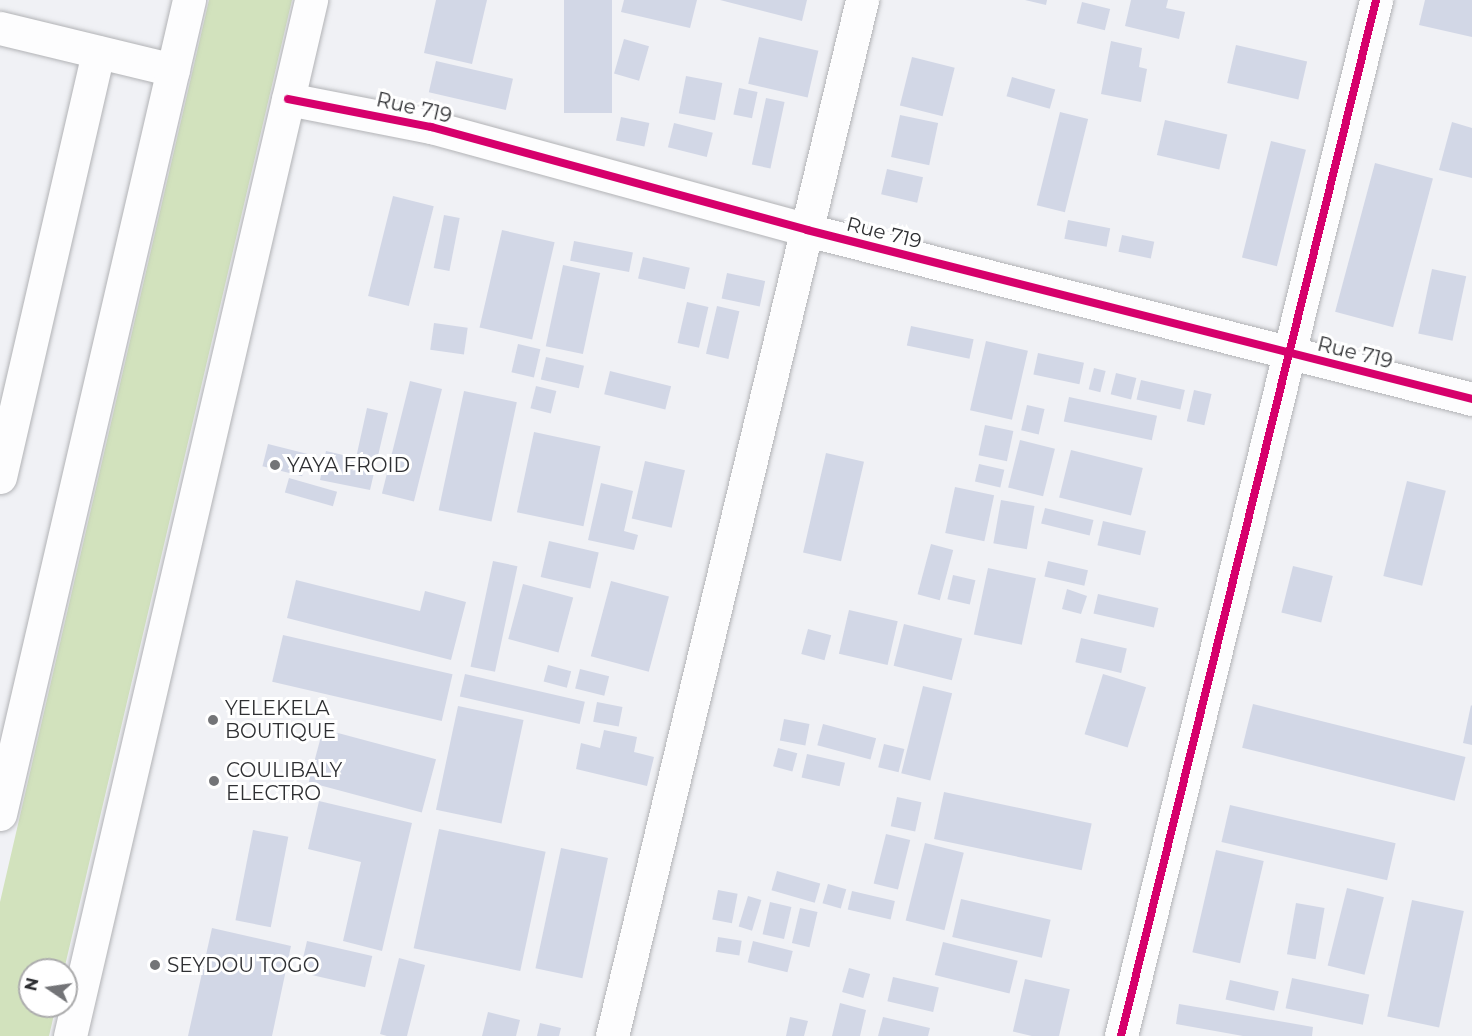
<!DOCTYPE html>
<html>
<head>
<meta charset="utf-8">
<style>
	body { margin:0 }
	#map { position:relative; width:1472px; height:1036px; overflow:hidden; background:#f0f1f5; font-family:Montserrat,sans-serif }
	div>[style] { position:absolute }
	.green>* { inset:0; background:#d2e2bd }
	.building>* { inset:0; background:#d2d7e6; transform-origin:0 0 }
	.roads { filter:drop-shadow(0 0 2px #b2b3b6) drop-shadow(0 0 2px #b2b3b6) }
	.minor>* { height:33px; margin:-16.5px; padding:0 16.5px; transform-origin:16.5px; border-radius:16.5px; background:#fdfdfe }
	.secondary>* { height:33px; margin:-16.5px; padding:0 16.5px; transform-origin:16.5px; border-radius:16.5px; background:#fdfdfe }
	.cycleway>* { height:8px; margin:-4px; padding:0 4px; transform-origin:4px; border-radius:4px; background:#d6006c }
	.dots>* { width:16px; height:16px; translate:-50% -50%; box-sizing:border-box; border:3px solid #fff; border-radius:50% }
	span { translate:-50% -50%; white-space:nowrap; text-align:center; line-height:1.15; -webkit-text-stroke:6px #fff; paint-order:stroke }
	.street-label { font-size:20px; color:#2f3033 }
	.poi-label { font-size:20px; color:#2f3033 }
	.left { translate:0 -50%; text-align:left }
	.north { position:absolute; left:18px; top:958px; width:60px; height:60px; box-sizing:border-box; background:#fff; border:2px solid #acacad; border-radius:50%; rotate:283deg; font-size:16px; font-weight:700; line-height:24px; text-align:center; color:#2f3033 }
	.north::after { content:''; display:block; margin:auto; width:21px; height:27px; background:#737477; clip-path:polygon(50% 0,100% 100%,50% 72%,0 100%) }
</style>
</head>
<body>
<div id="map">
	<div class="green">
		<div style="clip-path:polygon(209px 0,292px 0,64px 970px,30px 970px,30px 1006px,56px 1006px,49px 1036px,0 1036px,0 902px)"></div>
	</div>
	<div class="building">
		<div style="clip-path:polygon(436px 0,487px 0,472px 64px,424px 53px)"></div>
		<div style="left:564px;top:0;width:48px;height:113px"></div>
		<div style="clip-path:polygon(624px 0,697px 0,690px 28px,621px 12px)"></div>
		<div style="clip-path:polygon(720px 0,807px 0,802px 21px)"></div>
		<div style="clip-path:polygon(1025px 0,1047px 0,1046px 5px)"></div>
		<div style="clip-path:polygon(1131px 0,1168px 0,1166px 8px,1185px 12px,1179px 39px,1125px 26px)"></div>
		<div style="clip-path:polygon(1425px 0,1472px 0,1472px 37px,1419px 25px)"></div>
		<div style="left:1082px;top:2px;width:29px;height:22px;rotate:14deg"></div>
		<div style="left:759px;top:37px;width:61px;height:48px;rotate:13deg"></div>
		<div style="left:624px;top:39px;width:26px;height:36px;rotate:16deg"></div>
		<div style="clip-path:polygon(1111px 41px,1142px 48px,1139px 67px,1147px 69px,1141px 102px,1101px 94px)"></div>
		<div style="left:1236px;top:45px;width:73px;height:39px;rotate:13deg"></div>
		<div style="left:912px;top:57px;width:44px;height:50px;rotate:14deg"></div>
		<div style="left:436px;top:61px;width:79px;height:32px;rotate:13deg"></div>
		<div style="left:686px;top:76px;width:37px;height:38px;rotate:11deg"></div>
		<div style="left:1012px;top:77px;width:45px;height:20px;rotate:16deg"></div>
		<div style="left:739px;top:88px;width:19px;height:27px;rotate:12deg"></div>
		<div style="left:766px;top:98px;width:19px;height:68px;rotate:12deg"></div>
		<div style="left:1060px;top:112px;width:29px;height:96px;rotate:14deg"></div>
		<div style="left:900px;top:115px;width:39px;height:43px;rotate:12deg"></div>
		<div style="left:621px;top:117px;width:29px;height:24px;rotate:12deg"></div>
		<div style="left:1165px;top:120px;width:64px;height:36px;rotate:13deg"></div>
		<div style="clip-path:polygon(1452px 122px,1472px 128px,1472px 178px,1439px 170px)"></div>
		<div style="left:674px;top:123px;width:40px;height:25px;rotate:14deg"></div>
		<div style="left:1271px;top:141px;width:36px;height:120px;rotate:14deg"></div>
		<div style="left:1375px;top:163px;width:60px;height:154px;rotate:15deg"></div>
		<div style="left:887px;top:169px;width:37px;height:26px;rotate:13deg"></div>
		<div style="left:393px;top:196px;width:42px;height:103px;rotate:14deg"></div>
		<div style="left:444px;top:215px;width:16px;height:54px;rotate:11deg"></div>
		<div style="left:1068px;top:220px;width:43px;height:19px;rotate:11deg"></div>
		<div style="left:502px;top:230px;width:54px;height:100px;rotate:13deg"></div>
		<div style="left:1122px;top:235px;width:33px;height:17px;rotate:12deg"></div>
		<div style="left:574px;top:241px;width:60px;height:20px;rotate:11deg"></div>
		<div style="left:643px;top:257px;width:48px;height:22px;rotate:13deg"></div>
		<div style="left:563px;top:265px;width:38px;height:83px;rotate:12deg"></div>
		<div style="left:1432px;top:269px;width:35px;height:66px;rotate:12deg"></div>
		<div style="left:727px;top:273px;width:39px;height:26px;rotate:12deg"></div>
		<div style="left:687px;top:302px;width:22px;height:42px;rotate:13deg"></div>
		<div style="left:717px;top:306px;width:23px;height:49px;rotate:13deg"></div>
		<div style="left:434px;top:323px;width:34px;height:27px;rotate:8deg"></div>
		<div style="left:911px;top:326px;width:64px;height:20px;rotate:12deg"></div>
		<div style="left:986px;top:341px;width:43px;height:71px;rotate:13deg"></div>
		<div style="left:518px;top:344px;width:23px;height:29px;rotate:13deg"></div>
		<div style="left:1038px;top:353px;width:47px;height:22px;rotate:12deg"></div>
		<div style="left:546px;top:357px;width:39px;height:23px;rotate:13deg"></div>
		<div style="left:1094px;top:368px;width:12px;height:22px;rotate:14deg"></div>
		<div style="left:610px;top:371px;width:63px;height:24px;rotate:14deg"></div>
		<div style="left:1116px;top:373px;width:21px;height:22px;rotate:14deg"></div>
		<div style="left:1141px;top:380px;width:45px;height:20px;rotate:13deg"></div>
		<div style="left:410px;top:381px;width:33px;height:116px;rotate:14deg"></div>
		<div style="left:536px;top:386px;width:21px;height:23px;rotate:14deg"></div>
		<div style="left:1194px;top:390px;width:18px;height:32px;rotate:13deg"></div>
		<div style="left:464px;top:391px;width:54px;height:122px;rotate:12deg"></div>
		<div style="left:1069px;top:397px;width:90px;height:25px;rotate:12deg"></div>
		<div style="left:1027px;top:405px;width:18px;height:26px;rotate:13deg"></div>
		<div style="clip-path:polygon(367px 408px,388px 413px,370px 490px,320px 480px,326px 451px,356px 458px)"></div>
		<div style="left:985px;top:425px;width:29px;height:31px;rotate:12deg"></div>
		<div style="left:534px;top:432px;width:68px;height:82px;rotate:12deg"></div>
		<div style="left:1020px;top:440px;width:36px;height:49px;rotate:14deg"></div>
		<div style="left:268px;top:444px;width:41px;height:23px;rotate:14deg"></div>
		<div style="left:1071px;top:450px;width:74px;height:49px;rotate:14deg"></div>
		<div style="left:826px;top:453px;width:39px;height:102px;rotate:13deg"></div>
		<div style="left:645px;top:461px;width:41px;height:59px;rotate:13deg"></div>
		<div style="left:979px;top:464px;width:26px;height:18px;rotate:13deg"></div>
		<div style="left:289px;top:478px;width:50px;height:15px;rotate:16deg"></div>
		<div style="left:1407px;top:481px;width:40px;height:98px;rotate:14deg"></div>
		<div style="clip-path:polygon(601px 483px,633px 491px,624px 531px,638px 535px,634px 550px,588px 540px)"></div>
		<div style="left:955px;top:487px;width:40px;height:47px;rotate:12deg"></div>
		<div style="left:1001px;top:500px;width:34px;height:44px;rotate:10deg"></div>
		<div style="left:1045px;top:508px;width:50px;height:16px;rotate:14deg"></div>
		<div style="left:1103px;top:521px;width:44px;height:25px;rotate:13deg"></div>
		<div style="left:549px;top:541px;width:51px;height:37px;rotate:13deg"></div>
		<div style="left:931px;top:544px;width:23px;height:52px;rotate:15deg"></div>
		<div style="left:493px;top:561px;width:25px;height:108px;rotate:12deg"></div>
		<div style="left:1048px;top:561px;width:41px;height:16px;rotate:13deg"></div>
		<div style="left:1293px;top:566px;width:41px;height:48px;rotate:14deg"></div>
		<div style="left:988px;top:568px;width:49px;height:68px;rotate:12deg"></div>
		<div style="left:953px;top:575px;width:23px;height:25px;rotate:13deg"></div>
		<div style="clip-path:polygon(296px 580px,420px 611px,425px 591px,466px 602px,451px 660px,287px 618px)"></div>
		<div style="left:611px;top:581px;width:60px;height:78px;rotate:15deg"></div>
		<div style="left:523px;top:584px;width:52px;height:57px;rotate:15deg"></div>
		<div style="clip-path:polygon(1067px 589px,1087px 596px,1081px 614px,1062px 609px)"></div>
		<div style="left:1098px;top:594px;width:62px;height:20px;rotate:13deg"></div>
		<div style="left:849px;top:610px;width:50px;height:45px;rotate:13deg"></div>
		<div style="left:904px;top:624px;width:60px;height:43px;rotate:14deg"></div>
		<div style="left:808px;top:629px;width:24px;height:26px;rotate:15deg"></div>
		<div style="left:283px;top:635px;width:174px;height:48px;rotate:13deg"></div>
		<div style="left:1081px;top:638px;width:47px;height:25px;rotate:13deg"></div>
		<div style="left:548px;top:665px;width:24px;height:17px;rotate:15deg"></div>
		<div style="left:580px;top:669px;width:30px;height:20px;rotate:14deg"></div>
		<div style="left:465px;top:674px;width:123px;height:23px;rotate:13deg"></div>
		<div style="left:1103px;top:674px;width:45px;height:63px;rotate:17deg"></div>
		<div style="left:923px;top:686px;width:30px;height:90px;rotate:14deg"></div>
		<div style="left:597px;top:702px;width:26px;height:20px;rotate:11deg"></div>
		<div style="left:1253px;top:704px;width:219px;height:45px;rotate:14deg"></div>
		<div style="clip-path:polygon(1471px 705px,1472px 706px,1472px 745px,1463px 743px)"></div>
		<div style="left:458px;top:706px;width:67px;height:106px;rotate:12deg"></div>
		<div style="left:784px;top:719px;width:26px;height:22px;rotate:11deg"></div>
		<div style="left:823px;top:724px;width:55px;height:22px;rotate:15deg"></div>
		<div style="left:323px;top:729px;width:117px;height:55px;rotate:15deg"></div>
		<div style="clip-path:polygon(604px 730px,637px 737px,634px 752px,654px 757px,647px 786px,576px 769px,581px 743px,600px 748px)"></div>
		<div style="left:884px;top:744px;width:21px;height:24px;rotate:14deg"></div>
		<div style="left:778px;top:748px;width:20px;height:19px;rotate:15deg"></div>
		<div style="left:807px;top:754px;width:39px;height:24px;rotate:13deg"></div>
		<div style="left:944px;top:792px;width:151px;height:48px;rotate:12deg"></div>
		<div style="left:897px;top:797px;width:25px;height:30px;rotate:12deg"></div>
		<div style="clip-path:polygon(319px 801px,412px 823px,382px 951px,343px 941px,361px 862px,308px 849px)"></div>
		<div style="left:1230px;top:805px;width:170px;height:38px;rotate:13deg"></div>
		<div style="left:439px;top:829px;width:109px;height:122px;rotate:12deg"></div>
		<div style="left:253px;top:830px;width:36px;height:92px;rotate:11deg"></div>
		<div style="left:886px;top:834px;width:25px;height:51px;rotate:14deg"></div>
		<div style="left:925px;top:843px;width:40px;height:80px;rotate:14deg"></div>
		<div style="left:561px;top:848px;width:48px;height:123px;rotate:12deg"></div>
		<div style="left:1216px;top:850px;width:49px;height:105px;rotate:13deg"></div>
		<div style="left:777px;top:871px;width:45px;height:20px;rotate:16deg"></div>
		<div style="left:828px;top:884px;width:19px;height:20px;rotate:16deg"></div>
		<div style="left:1347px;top:888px;width:38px;height:80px;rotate:14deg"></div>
		<div style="left:718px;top:890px;width:20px;height:30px;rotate:11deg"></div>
		<div style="left:852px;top:891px;width:44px;height:19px;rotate:13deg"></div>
		<div style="left:748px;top:896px;width:14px;height:32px;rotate:17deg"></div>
		<div style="left:961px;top:899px;width:92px;height:39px;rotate:13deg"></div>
		<div style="left:1412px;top:900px;width:53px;height:119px;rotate:12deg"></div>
		<div style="left:770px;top:902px;width:22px;height:33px;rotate:13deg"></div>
		<div style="left:1296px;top:903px;width:29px;height:52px;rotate:10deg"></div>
		<div style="left:800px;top:908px;width:18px;height:36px;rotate:13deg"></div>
		<div style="clip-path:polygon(212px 928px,291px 946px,272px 1036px,188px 1036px)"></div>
		<div style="left:718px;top:937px;width:24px;height:15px;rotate:9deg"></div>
		<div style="left:307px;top:941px;width:67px;height:32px;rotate:13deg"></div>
		<div style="left:753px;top:941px;width:41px;height:22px;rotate:14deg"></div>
		<div style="left:943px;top:942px;width:77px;height:34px;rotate:14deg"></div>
		<div style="clip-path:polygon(399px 958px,425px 965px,407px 1036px,387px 1036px,380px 1034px)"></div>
		<div style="left:849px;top:968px;width:22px;height:25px;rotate:16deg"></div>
		<div style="left:893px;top:977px;width:47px;height:25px;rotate:13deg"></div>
		<div style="left:1292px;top:978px;width:79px;height:31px;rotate:12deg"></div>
		<div style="left:1025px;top:979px;width:46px;height:54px;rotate:13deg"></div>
		<div style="left:1230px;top:980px;width:50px;height:20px;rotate:13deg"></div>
		<div style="clip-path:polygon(840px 1003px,866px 1010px,860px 1036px,832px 1036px)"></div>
		<div style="clip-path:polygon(1179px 1004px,1313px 1027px,1312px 1036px,1243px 1036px,1176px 1024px)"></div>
		<div style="clip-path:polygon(488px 1012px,520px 1020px,516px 1036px,482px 1036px)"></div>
		<div style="clip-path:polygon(790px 1017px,808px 1021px,804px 1036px,786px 1036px)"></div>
		<div style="clip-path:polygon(883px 1017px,930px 1028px,928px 1036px,878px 1036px)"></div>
		<div style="clip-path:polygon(540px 1023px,561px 1028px,559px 1036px,537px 1036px)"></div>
	</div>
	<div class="roads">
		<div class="minor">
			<div style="left:0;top:28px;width:178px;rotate:13.6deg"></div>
			<div style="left:288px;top:99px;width:146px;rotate:11.1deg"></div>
			<div style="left:431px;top:127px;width:390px;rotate:15.3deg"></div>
			<div style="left:807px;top:230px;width:686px;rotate:14.26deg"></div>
			<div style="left:0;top:477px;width:436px;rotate:-77deg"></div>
			<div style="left:612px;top:1036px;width:1066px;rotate:-76.43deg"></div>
			<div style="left:1121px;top:1036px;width:1067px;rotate:-76.17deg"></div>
		</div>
		<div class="secondary">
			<div style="left:0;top:814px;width:836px;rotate:-76.93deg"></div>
			<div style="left:70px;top:1036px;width:1064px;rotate:-76.9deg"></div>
		</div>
	</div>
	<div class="cycleway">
		<div style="left:288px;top:99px;width:146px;rotate:11.1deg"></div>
		<div style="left:431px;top:127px;width:390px;rotate:15.3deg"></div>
		<div style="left:807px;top:230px;width:686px;rotate:14.26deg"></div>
		<div style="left:1121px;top:1036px;width:1067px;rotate:-76.17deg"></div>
	</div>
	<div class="dots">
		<div style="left:275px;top:465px;background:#737477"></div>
		<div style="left:213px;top:720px;background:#737477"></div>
		<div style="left:214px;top:781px;background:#737477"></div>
		<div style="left:155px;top:965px;background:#737477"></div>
	</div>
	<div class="street-label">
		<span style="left:414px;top:108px;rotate:13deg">Rue 719</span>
		<span style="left:884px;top:233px;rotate:14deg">Rue 719</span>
		<span style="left:1355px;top:353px;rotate:14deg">Rue 719</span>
	</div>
	<div class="poi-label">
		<span class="left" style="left:287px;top:465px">YAYA FROID</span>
		<span class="left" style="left:225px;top:720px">YELEKELA<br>BOUTIQUE</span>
		<span class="left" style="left:226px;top:782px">COULIBALY<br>ELECTRO</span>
		<span class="left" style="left:167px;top:965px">SEYDOU TOGO</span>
	</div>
	<div class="north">N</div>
</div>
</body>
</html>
